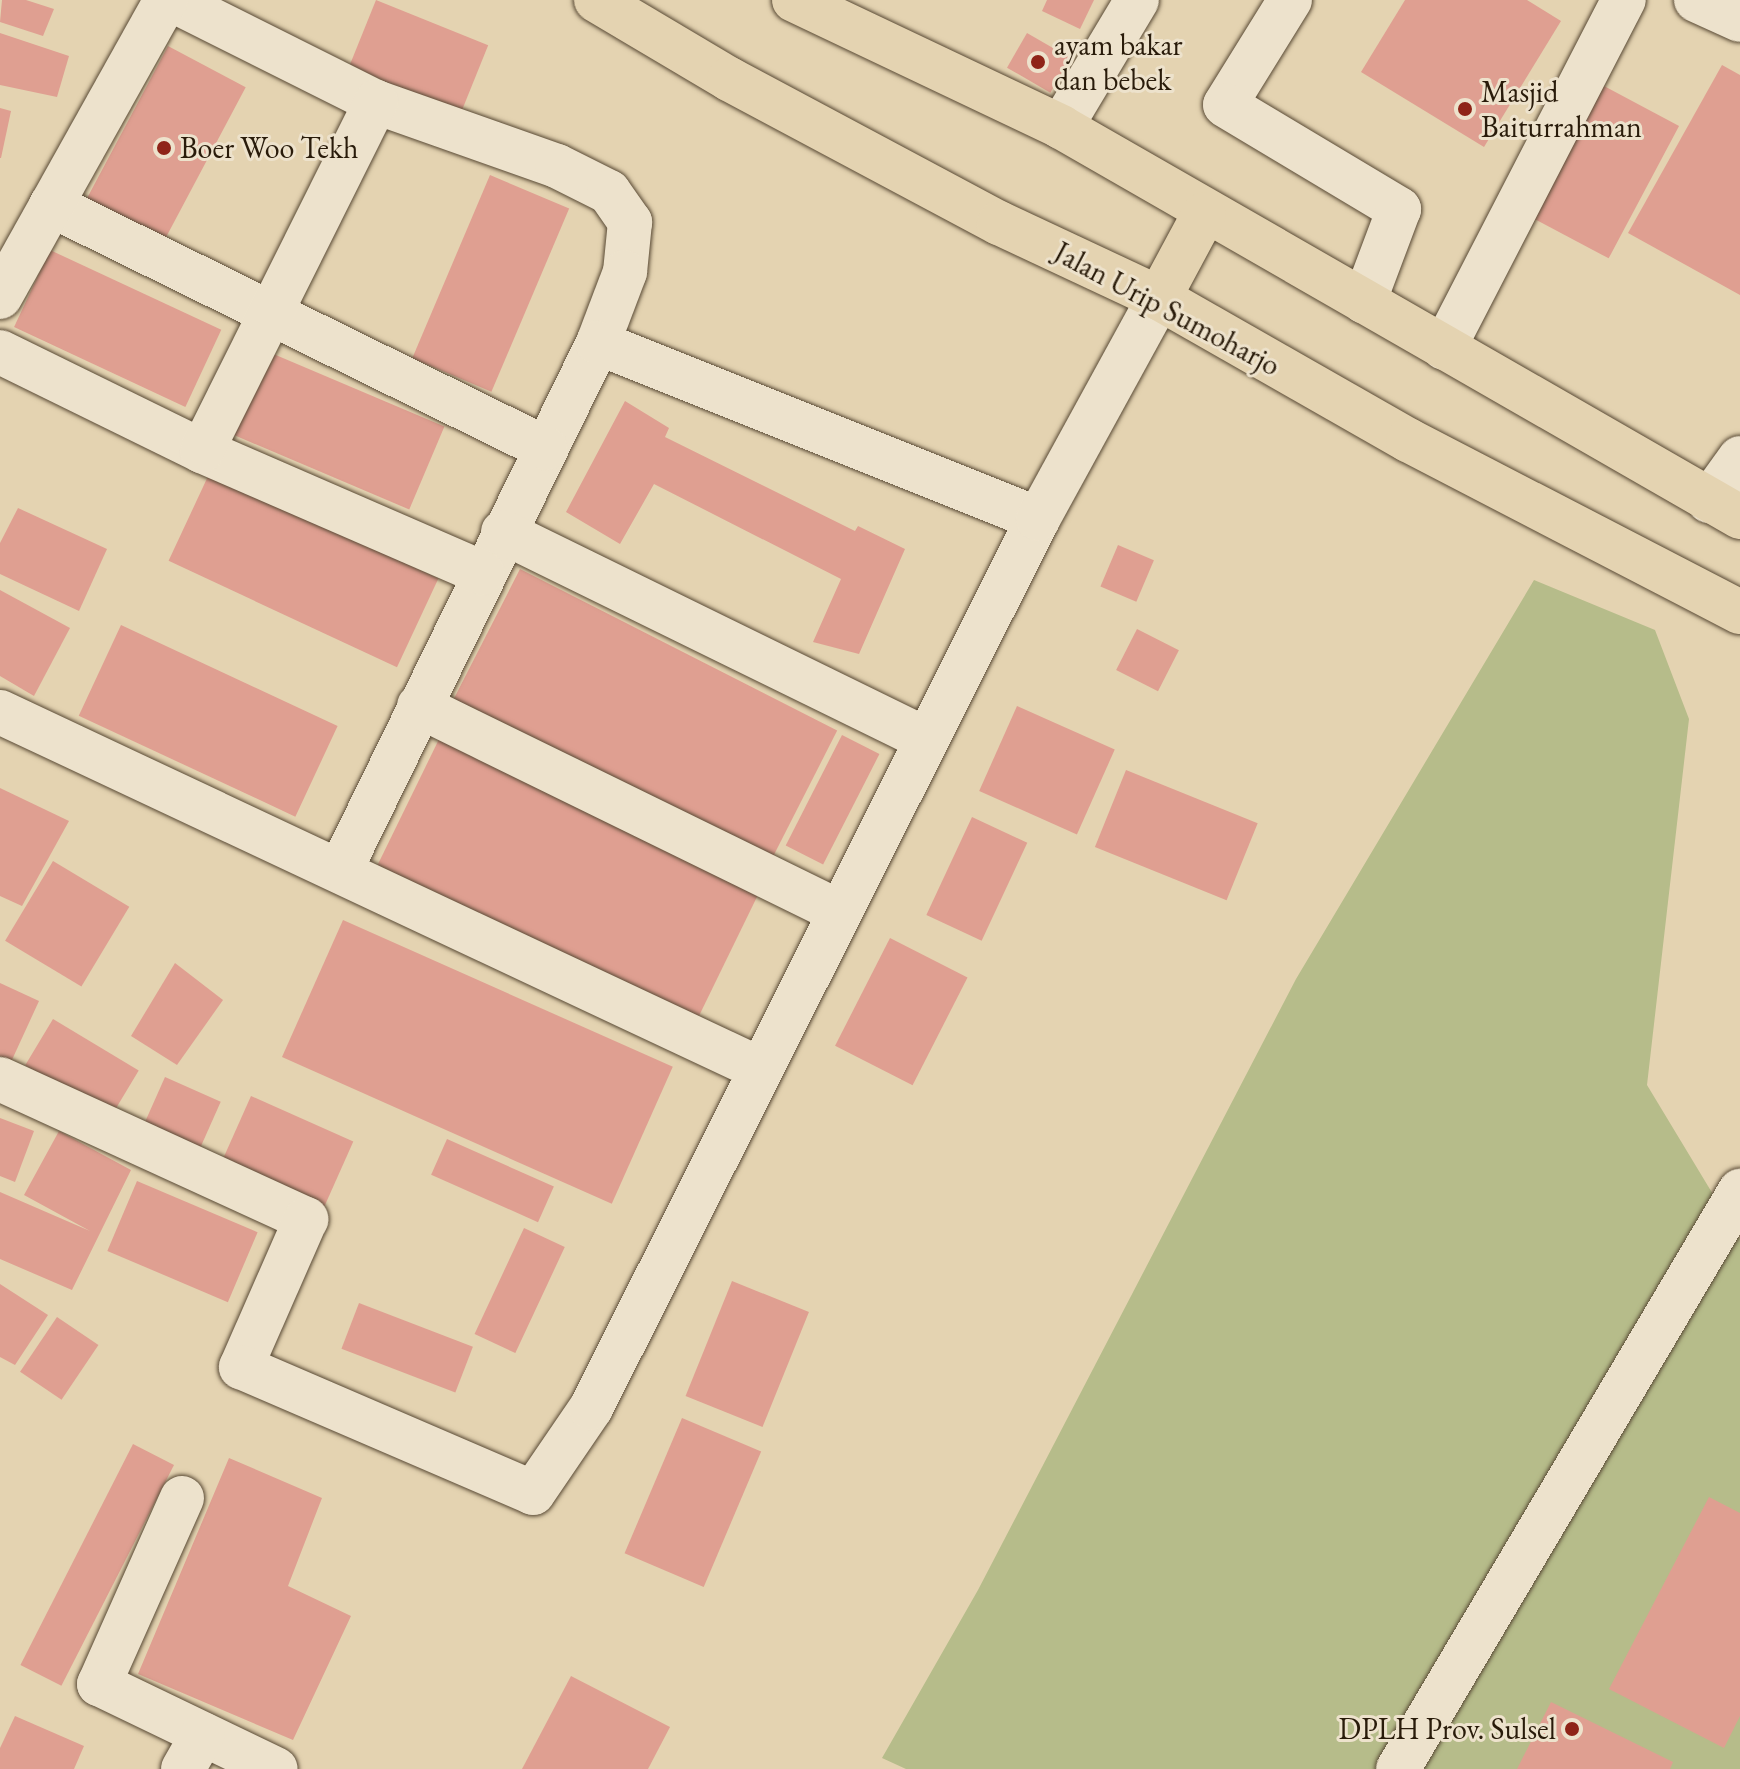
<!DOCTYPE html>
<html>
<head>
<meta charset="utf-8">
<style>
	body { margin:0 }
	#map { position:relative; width:1740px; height:1769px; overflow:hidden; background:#e4d3b1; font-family:"EB Garamond",serif }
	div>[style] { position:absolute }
	.green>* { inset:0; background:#b6bc8a }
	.building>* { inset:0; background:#df9f91; transform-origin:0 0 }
	.roads { filter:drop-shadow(0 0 2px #584934) drop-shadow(0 0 2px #584934) }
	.minor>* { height:44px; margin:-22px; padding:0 22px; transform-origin:22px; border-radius:22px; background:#ede2cc }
	.highway>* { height:44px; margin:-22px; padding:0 22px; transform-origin:22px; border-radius:22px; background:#e4d3b1 }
	.dots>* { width:22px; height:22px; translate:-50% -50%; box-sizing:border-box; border:4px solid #ede2cc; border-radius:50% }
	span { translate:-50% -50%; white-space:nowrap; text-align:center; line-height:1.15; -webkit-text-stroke:6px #ede2cc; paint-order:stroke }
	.poi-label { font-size:30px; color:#291b0a }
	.left { translate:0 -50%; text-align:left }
	.right { translate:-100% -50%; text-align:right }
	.street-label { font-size:30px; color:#291b0a }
</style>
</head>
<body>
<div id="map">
	<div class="green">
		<div style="clip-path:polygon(1534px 580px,1655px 630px,1689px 719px,1647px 1085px,1740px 1239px,1740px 1769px,906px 1769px,882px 1758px,978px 1590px,1296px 979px)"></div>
	</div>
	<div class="building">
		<div style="clip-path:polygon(2px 0,26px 0,54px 9px,43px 36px,0 22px)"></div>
		<div style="left:376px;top:0;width:121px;height:84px;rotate:22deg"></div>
		<div style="clip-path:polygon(1047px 0,1094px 0,1080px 29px,1042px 11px)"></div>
		<div style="clip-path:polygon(1405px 0,1527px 0,1561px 21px,1484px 147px,1361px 72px)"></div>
		<div style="clip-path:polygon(0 33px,69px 56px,57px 97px,0 85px)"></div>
		<div style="left:1027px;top:33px;width:50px;height:40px;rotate:30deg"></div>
		<div style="left:168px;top:46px;width:88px;height:185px;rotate:28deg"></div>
		<div style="clip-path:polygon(1722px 65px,1740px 75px,1740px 295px,1628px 233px)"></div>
		<div style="left:1604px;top:86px;width:85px;height:150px;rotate:28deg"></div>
		<div style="clip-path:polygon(0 108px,11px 111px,1px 158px,0 158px)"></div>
		<div style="left:490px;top:175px;width:86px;height:199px;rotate:23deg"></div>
		<div style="left:50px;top:250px;width:189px;height:85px;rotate:25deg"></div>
		<div style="left:264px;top:350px;width:196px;height:90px;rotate:23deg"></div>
		<div style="clip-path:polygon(625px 401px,669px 428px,665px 437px,855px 531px,858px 526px,905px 549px,859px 654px,813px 642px,841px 579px,654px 484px,620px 544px,566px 512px)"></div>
		<div style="left:210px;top:472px;width:252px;height:98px;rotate:25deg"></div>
		<div style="clip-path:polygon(18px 508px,107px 549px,79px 611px,0 574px,0 543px)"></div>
		<div style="left:1118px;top:545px;width:39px;height:45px;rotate:23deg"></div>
		<div style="left:520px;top:569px;width:356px;height:153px;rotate:27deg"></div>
		<div style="clip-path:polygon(0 590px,70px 628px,34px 696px,0 676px)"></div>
		<div style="left:121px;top:625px;width:239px;height:100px;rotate:25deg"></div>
		<div style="left:1137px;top:629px;width:47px;height:46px;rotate:27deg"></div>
		<div style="left:1017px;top:706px;width:107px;height:93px;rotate:24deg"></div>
		<div style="left:442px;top:733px;width:355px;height:147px;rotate:26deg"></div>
		<div style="left:842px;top:735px;width:42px;height:124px;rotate:27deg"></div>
		<div style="left:1126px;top:770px;width:142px;height:83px;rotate:22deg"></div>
		<div style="clip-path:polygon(0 788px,69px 821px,22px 906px,0 896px)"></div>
		<div style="left:972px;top:817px;width:61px;height:108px;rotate:25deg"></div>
		<div style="left:53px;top:861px;width:89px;height:93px;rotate:31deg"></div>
		<div style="left:343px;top:920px;width:361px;height:150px;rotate:24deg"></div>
		<div style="left:890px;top:938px;width:87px;height:121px;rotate:27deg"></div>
		<div style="clip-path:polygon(175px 963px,223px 1000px,177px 1065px,131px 1036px)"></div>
		<div style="clip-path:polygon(0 983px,39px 1001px,11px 1062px,0 1056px)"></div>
		<div style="left:53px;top:1019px;width:100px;height:54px;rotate:31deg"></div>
		<div style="left:165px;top:1077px;width:61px;height:50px;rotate:24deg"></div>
		<div style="left:251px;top:1096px;width:112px;height:72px;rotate:24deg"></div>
		<div style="clip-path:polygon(0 1118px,34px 1131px,15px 1182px,0 1176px)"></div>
		<div style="clip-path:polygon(59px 1131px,131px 1170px,72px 1290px,0 1259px,0 1192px,90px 1231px,24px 1195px)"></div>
		<div style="left:447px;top:1139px;width:117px;height:39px;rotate:24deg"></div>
		<div style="left:137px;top:1181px;width:131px;height:76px;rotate:23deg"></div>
		<div style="left:524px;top:1228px;width:45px;height:117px;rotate:25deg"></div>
		<div style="left:732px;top:1281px;width:83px;height:124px;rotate:22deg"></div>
		<div style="clip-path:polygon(0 1284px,48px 1315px,15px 1365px,0 1357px)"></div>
		<div style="left:359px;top:1303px;width:122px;height:49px;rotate:21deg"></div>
		<div style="left:57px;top:1317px;width:50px;height:66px;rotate:34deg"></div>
		<div style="left:682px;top:1418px;width:86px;height:147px;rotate:23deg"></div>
		<div style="left:133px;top:1444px;width:46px;height:248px;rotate:27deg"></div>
		<div style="clip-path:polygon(229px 1458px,322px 1498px,288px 1586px,351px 1616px,293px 1740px,138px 1674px)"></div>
		<div style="clip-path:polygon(1709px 1497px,1740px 1513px,1740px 1716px,1724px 1748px,1609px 1689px)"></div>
		<div style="clip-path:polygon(571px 1676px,670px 1727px,648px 1769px,522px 1769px)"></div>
		<div style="clip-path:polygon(1551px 1702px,1673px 1762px,1670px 1769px,1517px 1769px)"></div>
		<div style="clip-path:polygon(15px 1716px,84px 1746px,74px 1769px,0 1769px,0 1748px)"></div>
	</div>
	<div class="roads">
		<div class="minor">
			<div style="left:172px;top:0;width:228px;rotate:26.6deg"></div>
			<div style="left:376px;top:102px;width:192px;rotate:19.5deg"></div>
			<div style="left:557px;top:166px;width:58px;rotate:26.6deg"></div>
			<div style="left:609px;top:192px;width:37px;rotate:55deg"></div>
			<div style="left:630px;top:222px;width:50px;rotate:95.7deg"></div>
			<div style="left:625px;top:272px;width:76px;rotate:110.8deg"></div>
			<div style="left:598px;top:343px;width:585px;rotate:116.04deg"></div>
			<div style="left:1290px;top:0;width:123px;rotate:121.8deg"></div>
			<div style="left:1225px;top:105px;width:203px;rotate:30.9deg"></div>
			<div style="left:1399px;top:209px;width:99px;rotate:110.6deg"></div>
			<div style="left:1696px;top:0;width:48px;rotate:24.4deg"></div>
			<div style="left:1061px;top:127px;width:148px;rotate:-59.1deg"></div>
			<div style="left:51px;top:205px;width:551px;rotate:26.19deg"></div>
			<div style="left:0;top:297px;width:340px;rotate:-60.8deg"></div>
			<div style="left:598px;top:343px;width:474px;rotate:21.8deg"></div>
			<div style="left:1444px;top:348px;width:392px;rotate:-62.7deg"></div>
			<div style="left:0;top:352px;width:225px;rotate:26.1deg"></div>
			<div style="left:202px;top:451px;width:306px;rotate:23.5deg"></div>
			<div style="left:202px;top:451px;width:390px;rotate:-63.5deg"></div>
			<div style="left:1709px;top:501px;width:53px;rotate:-54.2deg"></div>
			<div style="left:503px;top:532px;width:470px;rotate:26.1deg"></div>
			<div style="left:419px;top:706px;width:466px;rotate:26.1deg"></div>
			<div style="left:0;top:712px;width:840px;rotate:25.16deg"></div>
			<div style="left:0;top:1079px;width:337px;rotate:24.6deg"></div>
			<div style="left:306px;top:1219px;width:162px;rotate:113.7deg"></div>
			<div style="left:241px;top:1367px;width:318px;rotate:23.3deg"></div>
			<div style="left:533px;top:1493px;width:103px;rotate:-55.7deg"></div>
			<div style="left:591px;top:1408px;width:995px;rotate:-63.31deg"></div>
			<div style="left:1038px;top:519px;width:252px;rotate:-61.3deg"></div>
			<div style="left:182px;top:1498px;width:204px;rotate:114deg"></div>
			<div style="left:99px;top:1684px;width:196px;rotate:25.7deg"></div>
			<div style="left:183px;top:1769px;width:40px;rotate:-60.3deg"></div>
			<div style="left:1398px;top:1769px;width:672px;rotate:-59.39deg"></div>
		</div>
		<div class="highway">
			<div style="left:596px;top:0;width:155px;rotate:30.7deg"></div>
			<div style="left:729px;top:79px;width:306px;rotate:28.1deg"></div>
			<div style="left:999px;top:223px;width:177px;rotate:25.1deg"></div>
			<div style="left:1159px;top:298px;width:287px;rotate:29.7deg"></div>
			<div style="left:1408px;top:440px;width:374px;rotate:27.4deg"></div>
			<div style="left:794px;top:0;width:296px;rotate:25.4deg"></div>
			<div style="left:1061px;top:127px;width:783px;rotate:29.87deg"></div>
			<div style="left:1159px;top:298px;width:95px;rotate:-61.8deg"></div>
		</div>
	</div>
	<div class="dots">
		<div style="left:1038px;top:62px;background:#8f2418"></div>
		<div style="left:1465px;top:109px;background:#8f2418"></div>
		<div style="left:164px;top:148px;background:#8f2418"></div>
		<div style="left:1572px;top:1729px;background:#8f2418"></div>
	</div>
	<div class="poi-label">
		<span class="left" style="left:1054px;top:62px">ayam bakar<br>dan bebek</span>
		<span class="left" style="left:1481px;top:109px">Masjid<br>Baiturrahman</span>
		<span class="left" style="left:180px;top:148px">Boer Woo Tekh</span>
		<span class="right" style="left:1556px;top:1729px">DPLH Prov. Sulsel</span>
	</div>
	<div class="street-label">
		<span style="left:1167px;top:309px;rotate:28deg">Jalan Urip Sumoharjo</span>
	</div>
</div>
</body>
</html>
